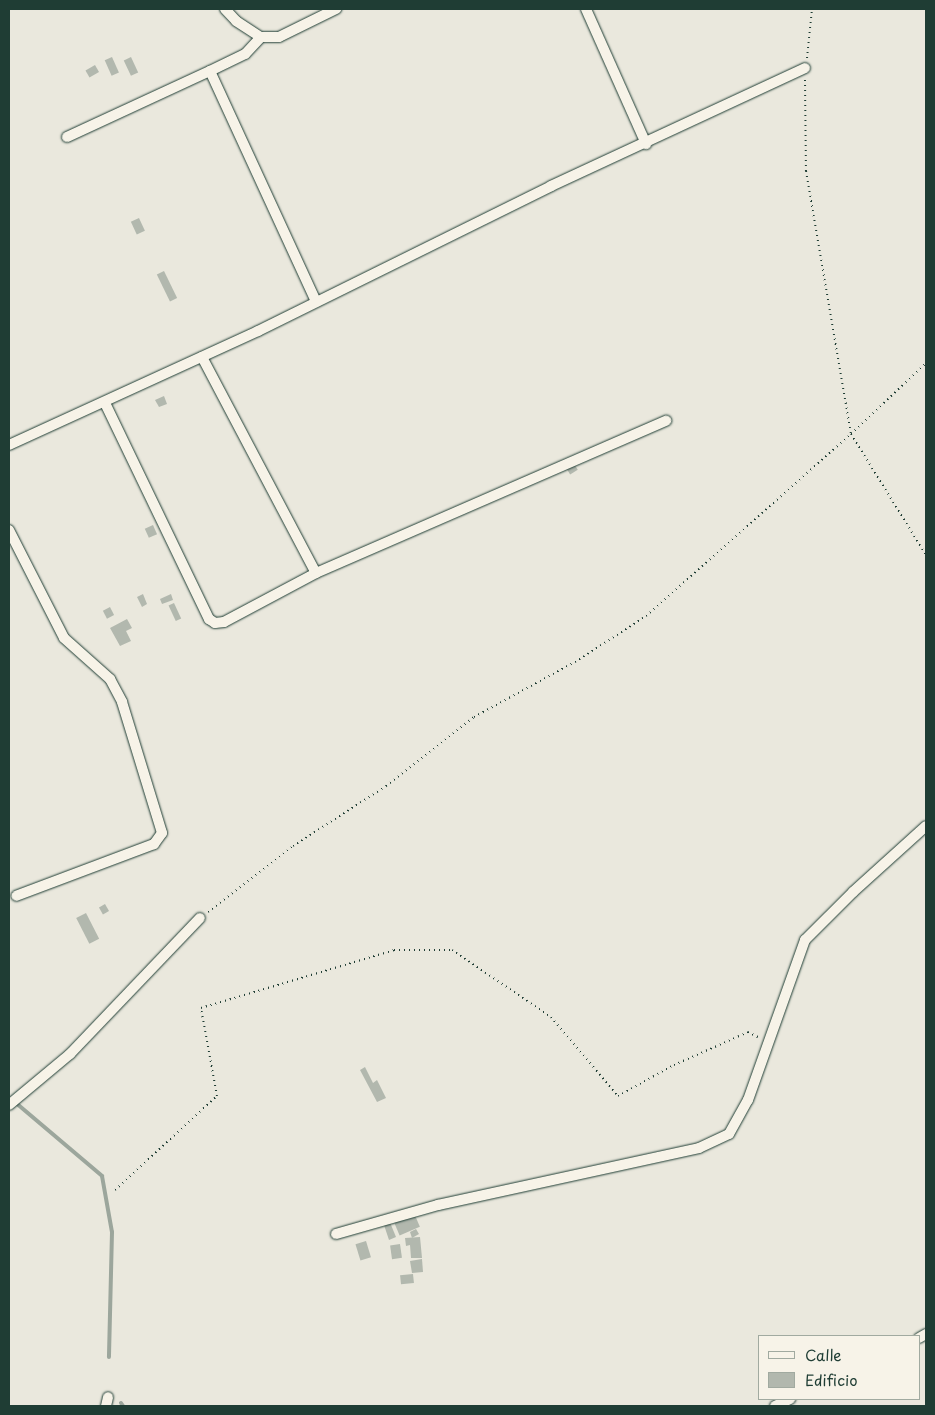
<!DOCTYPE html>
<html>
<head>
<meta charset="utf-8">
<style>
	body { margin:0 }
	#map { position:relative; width:935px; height:1415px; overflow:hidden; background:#eae8dd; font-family:"Playpen Sans",sans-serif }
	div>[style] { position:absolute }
	.stream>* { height:4px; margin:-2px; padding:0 2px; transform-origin:2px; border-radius:2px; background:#9ca69c }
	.building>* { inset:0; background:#b2b8ae; transform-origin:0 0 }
	.path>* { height:2px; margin-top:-1px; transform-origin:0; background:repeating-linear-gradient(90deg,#1f3d34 0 1px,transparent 0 5px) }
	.roads { filter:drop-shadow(0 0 1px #1f3d34) drop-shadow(0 0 1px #1f3d34) }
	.minor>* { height:10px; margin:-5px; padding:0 5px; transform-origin:5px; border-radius:5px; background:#f7f3e8 }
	span { translate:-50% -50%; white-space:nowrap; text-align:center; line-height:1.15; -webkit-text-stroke:4.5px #f7f3e8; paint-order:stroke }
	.frame { position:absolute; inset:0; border:10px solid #1f3d34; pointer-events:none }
	.legend { position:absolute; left:758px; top:1335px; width:162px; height:65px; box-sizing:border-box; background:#f7f3e8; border:1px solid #a1aaa0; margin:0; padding:6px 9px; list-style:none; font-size:15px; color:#1f3d34 }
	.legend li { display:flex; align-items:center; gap:10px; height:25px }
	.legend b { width:25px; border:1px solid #a1aaa0 }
</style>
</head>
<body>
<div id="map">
	<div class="stream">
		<div style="left:16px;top:1103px;width:113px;rotate:40.3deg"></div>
		<div style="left:102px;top:1176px;width:57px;rotate:79.9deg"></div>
		<div style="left:112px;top:1232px;width:125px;rotate:91.4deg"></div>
		<div style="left:121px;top:1403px;width:4px;rotate:56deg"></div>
	</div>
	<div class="building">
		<div style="left:112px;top:57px;width:17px;height:8px;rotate:66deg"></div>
		<div style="left:131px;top:57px;width:17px;height:8px;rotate:65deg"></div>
		<div style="left:95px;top:65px;width:8px;height:11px;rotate:60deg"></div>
		<div style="left:139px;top:218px;width:14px;height:9px;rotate:65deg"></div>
		<div style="left:164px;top:271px;width:30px;height:8px;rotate:64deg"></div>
		<div style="clip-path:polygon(164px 396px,167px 404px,159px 407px,155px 400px)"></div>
		<div style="left:573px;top:462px;width:9px;height:9px;rotate:58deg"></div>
		<div style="left:153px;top:525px;width:10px;height:9px;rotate:66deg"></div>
		<div style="clip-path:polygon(143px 594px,147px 604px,142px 607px,137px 597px)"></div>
		<div style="clip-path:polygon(171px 594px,173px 600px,162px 604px,160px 599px)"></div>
		<div style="left:174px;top:603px;width:17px;height:6px;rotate:65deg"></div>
		<div style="left:110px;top:607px;width:9px;height:8px;rotate:63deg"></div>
		<div style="clip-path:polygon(127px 619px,132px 628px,126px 631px,131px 641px,120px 646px,110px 628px)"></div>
		<div style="left:105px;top:904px;width:8px;height:7px;rotate:60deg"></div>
		<div style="left:86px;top:913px;width:29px;height:11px;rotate:63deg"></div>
		<div style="clip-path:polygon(365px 1067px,373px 1083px,377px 1080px,386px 1098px,377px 1102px,360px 1070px)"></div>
		<div style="left:414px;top:1213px;width:15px;height:22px;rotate:67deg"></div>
		<div style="clip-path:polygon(389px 1220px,396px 1237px,389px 1240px,383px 1222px)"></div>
		<div style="clip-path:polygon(416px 1229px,419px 1234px,412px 1238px,410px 1232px)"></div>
		<div style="clip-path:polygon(420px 1237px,422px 1258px,411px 1258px,410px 1245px,406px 1246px,405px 1238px)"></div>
		<div style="left:366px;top:1241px;width:17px;height:11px;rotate:73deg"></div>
		<div style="left:400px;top:1244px;width:14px;height:10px;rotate:82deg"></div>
		<div style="clip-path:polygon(422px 1259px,423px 1272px,412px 1273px,410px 1261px)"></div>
		<div style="left:413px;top:1274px;width:9px;height:13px;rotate:84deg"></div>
	</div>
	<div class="path">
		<div style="left:807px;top:58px;width:49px;rotate:-84.2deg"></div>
		<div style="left:805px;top:80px;width:91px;rotate:89.4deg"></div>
		<div style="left:806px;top:171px;width:267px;rotate:80.3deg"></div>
		<div style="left:851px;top:434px;width:142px;rotate:58.2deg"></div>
		<div style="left:208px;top:912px;width:108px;rotate:-37.8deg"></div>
		<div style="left:293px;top:846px;width:111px;rotate:-32.8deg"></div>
		<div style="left:386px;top:786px;width:112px;rotate:-38.1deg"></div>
		<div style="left:474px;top:717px;width:115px;rotate:-28.6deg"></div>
		<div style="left:575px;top:662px;width:85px;rotate:-32.9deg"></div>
		<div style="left:646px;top:616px;width:274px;rotate:-41.6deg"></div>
		<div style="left:851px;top:434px;width:103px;rotate:-43.4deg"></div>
		<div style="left:115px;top:1190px;width:139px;rotate:-42.7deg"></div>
		<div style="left:217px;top:1096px;width:89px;rotate:-100.3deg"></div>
		<div style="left:201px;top:1008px;width:202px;rotate:-16.7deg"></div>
		<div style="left:394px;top:950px;width:58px"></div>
		<div style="left:452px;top:950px;width:120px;rotate:34.1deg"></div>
		<div style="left:551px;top:1017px;width:104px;rotate:49.7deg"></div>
		<div style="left:618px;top:1096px;width:64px;rotate:-29deg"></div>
		<div style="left:674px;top:1065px;width:81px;rotate:-24deg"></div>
		<div style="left:748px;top:1032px;width:11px;rotate:27deg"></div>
	</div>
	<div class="roads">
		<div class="minor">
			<div style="left:225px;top:9px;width:16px;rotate:47deg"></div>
			<div style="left:236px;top:21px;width:30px;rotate:33deg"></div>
			<div style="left:261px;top:37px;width:18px"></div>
			<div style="left:279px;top:37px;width:64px;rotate:-26.2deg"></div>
			<div style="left:586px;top:9px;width:148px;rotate:66deg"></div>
			<div style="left:261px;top:37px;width:23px;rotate:133deg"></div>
			<div style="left:245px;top:54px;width:39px;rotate:154deg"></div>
			<div style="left:210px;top:71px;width:253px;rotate:65.3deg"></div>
			<div style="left:67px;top:137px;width:157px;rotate:-24.8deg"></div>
			<div style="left:202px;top:357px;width:244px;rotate:62.2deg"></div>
			<div style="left:105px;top:403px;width:240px;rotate:64.3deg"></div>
			<div style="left:209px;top:619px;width:7px;rotate:34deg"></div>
			<div style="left:215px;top:623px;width:9px;rotate:-6deg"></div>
			<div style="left:224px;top:622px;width:104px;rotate:-28deg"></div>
			<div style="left:316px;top:573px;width:382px;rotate:-23.5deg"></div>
			<div style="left:9px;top:445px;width:274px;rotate:-24.6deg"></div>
			<div style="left:258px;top:331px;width:327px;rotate:-26.3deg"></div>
			<div style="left:551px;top:186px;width:280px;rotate:-24.9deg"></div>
			<div style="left:9px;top:530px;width:121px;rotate:63deg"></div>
			<div style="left:64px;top:638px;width:62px;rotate:41.7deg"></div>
			<div style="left:110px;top:679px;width:26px;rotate:62deg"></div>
			<div style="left:122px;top:702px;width:137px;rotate:73deg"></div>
			<div style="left:162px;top:833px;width:14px;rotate:126deg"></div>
			<div style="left:154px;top:844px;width:147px;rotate:159.4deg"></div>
			<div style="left:9px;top:1105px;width:80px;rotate:-39.9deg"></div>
			<div style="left:70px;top:1054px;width:188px;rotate:-46.3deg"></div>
			<div style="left:336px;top:1234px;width:106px;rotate:-15.9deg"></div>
			<div style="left:438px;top:1205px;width:267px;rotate:-12.3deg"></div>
			<div style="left:699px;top:1148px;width:33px;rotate:-25deg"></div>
			<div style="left:729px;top:1134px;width:39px;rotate:-61deg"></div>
			<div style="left:748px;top:1100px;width:170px;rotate:-70.4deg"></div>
			<div style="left:805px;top:940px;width:68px;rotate:-45deg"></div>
			<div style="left:853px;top:892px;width:98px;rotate:-42.1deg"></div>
			<div style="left:919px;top:1338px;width:8px;rotate:-30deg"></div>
			<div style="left:106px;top:1406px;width:9px;rotate:-77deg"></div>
			<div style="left:775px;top:1406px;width:17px;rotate:-25deg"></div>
		</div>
	</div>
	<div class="frame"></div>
	<ul class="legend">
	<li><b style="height:6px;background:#f7f3e8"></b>Calle</li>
	<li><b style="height:14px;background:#b2b8ae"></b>Edificio</li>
	</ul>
</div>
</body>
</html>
